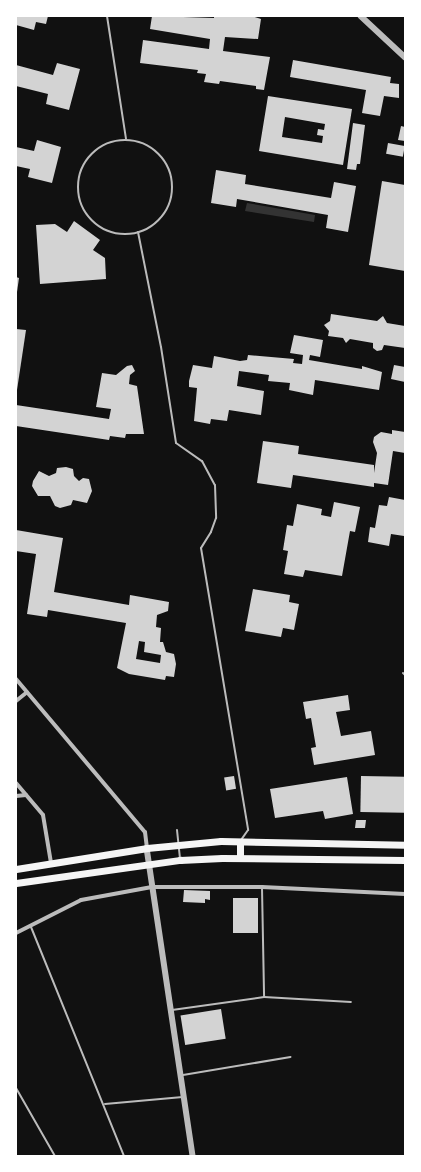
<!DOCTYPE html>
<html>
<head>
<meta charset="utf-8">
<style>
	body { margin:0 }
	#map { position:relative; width:421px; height:1172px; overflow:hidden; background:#111; font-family:"Nunito Sans",sans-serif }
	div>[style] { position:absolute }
	.water>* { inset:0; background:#333 }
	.building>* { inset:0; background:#d3d3d3; transform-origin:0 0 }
	.service>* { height:2px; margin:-1px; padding:0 1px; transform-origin:1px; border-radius:1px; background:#bcbcbc }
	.service>.ring { margin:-1px; padding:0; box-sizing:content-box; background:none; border:2px solid #bcbcbc; border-radius:50% }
	.minor>* { height:4px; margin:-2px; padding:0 2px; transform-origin:2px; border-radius:2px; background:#bcbcbc }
	.tertiary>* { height:5.5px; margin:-2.75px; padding:0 2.75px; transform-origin:2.75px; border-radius:2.75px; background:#bcbcbc }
	.primary>* { height:7px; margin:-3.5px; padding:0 3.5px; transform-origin:3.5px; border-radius:3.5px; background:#f5f5f5 }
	span { translate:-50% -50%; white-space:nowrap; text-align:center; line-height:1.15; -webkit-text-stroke:3px #fff; paint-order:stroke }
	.frame { position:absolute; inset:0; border:17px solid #fff; pointer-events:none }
</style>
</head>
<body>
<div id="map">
	<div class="water">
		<div style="clip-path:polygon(247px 203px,315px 215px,314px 222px,245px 211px)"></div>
	</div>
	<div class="building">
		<div style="clip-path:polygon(16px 16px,48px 16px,46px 24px,36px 22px,34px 30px,16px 25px)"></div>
		<div style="clip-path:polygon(152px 16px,214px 18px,214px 16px,252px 16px,261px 19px,258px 39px,225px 37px,223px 51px,270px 57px,264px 90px,256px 89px,256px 86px,220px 81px,219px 84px,204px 82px,206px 74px,197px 73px,198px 70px,140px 63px,143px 40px,209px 49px,210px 39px,150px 29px)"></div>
		<div style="clip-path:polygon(293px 60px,391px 77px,390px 83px,399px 84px,399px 98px,384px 96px,380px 116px,362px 113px,366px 90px,290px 77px)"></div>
		<div style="clip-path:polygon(57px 63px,80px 69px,69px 110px,46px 104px,48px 94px,16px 86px,16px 65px,53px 75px)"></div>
		<div style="clip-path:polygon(evenodd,268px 96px,352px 109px,343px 165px,259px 151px,268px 96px,285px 117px,325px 124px,324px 130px,318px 129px,317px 135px,323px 136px,322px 143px,282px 137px,285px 117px)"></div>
		<div style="clip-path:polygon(353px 123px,365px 125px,360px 164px,357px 164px,356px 170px,347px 169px)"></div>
		<div style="clip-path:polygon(401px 126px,405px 127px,405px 141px,398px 140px)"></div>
		<div style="clip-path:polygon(37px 140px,61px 147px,52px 183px,28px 177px,30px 169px,16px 166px,16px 147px,34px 151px)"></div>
		<div style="left:388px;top:143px;width:17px;height:11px;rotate:10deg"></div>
		<div style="clip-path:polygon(216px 170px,246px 175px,245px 184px,331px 198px,334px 182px,356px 186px,348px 232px,326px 228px,328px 215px,237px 199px,236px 207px,211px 203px)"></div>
		<div style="clip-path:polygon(382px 181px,405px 185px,405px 271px,369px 265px)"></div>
		<div style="clip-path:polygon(74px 221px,100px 240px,93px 250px,105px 258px,106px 279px,40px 284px,36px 225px,55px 224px,67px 232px)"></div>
		<div style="clip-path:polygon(16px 277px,19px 278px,17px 292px,16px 292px)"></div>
		<div style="clip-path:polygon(331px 314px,377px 321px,383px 316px,387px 323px,405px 326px,405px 348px,384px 345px,382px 350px,377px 351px,373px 348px,373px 343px,350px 339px,346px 343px,343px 338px,328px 336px,329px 331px,324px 325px,330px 321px)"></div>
		<div style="clip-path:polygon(16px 329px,26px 330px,17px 390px,16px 390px)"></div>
		<div style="clip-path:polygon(294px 335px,323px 340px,320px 357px,310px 355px,309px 360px,362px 369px,362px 366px,382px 372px,379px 390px,315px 380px,313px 395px,289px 390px,290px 383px,268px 381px,269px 375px,239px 371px,237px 386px,264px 391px,261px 415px,229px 410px,227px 421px,211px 419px,210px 424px,194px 421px,197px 388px,189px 387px,189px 381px,193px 365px,212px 368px,214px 356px,240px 361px,247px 360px,248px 355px,294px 359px,293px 363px,302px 364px,303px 355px,290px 353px)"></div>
		<div style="clip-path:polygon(132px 365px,135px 371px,130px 375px,129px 384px,137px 386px,144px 434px,126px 434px,125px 438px,110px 436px,109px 440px,16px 426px,16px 405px,109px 419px,111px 409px,96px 407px,102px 373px,116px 375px,127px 366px)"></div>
		<div style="clip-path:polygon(394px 365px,405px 367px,405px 382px,391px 379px)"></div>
		<div style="clip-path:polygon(392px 430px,405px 432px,405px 453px,393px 451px,388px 485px,374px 483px,374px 487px,293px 475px,291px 488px,257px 483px,263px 441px,299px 446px,298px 454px,374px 465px,374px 473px,377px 453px,373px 442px,374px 437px,381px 432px,392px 434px)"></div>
		<div style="clip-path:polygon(66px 467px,73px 469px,74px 476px,79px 481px,83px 478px,89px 479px,92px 491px,87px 503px,73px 500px,71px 505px,60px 508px,55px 506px,50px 496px,38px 496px,32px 486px,33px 481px,39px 471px,49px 476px,56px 473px,57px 468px)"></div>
		<div style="clip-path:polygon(389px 497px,405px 500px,405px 534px,404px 536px,391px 534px,389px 546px,368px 542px,370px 527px,375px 528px,379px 505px,387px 506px)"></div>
		<div style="clip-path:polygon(334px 502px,360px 507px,355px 532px,350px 531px,342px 576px,305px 570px,303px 577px,284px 574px,288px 551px,283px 550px,287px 525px,293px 526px,297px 504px,322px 509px,321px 515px,331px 517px)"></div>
		<div style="clip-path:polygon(evenodd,16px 530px,63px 538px,54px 592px,129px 605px,130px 595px,169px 602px,168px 611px,157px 615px,156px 627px,161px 628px,160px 642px,163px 642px,166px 652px,174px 654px,176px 664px,174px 677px,166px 676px,165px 680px,129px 674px,117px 668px,126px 623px,48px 610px,47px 617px,27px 614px,36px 554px,16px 551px,16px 530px,139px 641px,145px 642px,144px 652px,161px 655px,160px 663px,136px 659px,139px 641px)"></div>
		<div style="clip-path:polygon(253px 589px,290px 595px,289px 602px,299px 604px,294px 630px,283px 628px,281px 637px,245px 631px)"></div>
		<div style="clip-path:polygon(348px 695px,350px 710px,336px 712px,341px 736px,371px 731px,375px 755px,314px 765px,311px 748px,316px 747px,311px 718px,306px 719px,303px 702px)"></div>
		<div style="left:234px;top:776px;width:13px;height:10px;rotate:81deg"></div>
		<div style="left:361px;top:776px;width:44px;height:36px;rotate:1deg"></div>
		<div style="clip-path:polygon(347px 777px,353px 814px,325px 819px,323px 811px,275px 818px,270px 789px)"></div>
		<div style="clip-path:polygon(356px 820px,366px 820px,365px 828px,355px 828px)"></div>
		<div style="clip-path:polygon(184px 890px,210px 891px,210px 900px,205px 899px,205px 903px,183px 902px)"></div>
		<div style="left:233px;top:898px;width:25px;height:35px"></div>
		<div style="left:221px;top:1009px;width:30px;height:41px;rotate:81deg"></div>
	</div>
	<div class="service">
		<div style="left:107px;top:16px;width:124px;rotate:81.2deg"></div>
		<div class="ring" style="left:78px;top:140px;width:92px;height:92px"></div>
		<div style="left:138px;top:232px;width:117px;rotate:78.7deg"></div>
		<div style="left:161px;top:347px;width:97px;rotate:81.1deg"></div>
		<div style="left:176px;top:443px;width:32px;rotate:35deg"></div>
		<div style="left:202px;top:461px;width:27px;rotate:62deg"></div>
		<div style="left:215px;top:485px;width:33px;rotate:88deg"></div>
		<div style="left:216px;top:518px;width:15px;rotate:110deg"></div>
		<div style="left:211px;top:532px;width:19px;rotate:122deg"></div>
		<div style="left:201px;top:548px;width:286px;rotate:80.5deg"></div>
		<div style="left:248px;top:830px;width:12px;rotate:125deg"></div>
		<div style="left:403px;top:673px;width:3px;rotate:45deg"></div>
		<div style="left:177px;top:830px;width:28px;rotate:84deg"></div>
		<div style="left:262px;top:888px;width:109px;rotate:88.9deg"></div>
		<div style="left:31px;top:927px;width:247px;rotate:67.9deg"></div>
		<div style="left:172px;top:1010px;width:93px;rotate:-8deg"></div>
		<div style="left:264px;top:997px;width:87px;rotate:3.3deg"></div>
		<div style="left:183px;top:1075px;width:109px;rotate:-9.5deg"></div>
		<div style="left:16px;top:1088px;width:78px;rotate:60.2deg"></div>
		<div style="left:105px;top:1104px;width:78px;rotate:-5.1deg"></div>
	</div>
	<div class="minor">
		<div style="left:16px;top:679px;width:200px;rotate:49.9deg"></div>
		<div style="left:145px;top:832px;width:16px;rotate:83deg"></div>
		<div style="left:16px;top:701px;width:14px;rotate:-39deg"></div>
		<div style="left:16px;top:783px;width:42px;rotate:49.8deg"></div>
		<div style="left:43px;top:815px;width:49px;rotate:80.5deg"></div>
		<div style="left:16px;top:796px;width:10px;rotate:-6deg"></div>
		<div style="left:16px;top:933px;width:73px;rotate:-26.9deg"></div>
		<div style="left:81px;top:900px;width:72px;rotate:-10.4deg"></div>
		<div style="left:152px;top:887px;width:110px"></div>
		<div style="left:262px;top:887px;width:143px;rotate:2.8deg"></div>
	</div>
	<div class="tertiary">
		<div style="left:361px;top:16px;width:60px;rotate:43deg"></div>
		<div style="left:147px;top:848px;width:311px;rotate:81.5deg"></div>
	</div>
	<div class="primary">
		<div style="left:240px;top:842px;width:16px;rotate:90deg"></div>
		<div style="left:16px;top:869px;width:133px;rotate:-9.1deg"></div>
		<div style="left:147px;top:848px;width:74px;rotate:-5.4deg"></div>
		<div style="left:221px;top:841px;width:184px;rotate:1.2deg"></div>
		<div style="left:16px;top:883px;width:166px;rotate:-8deg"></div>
		<div style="left:180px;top:860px;width:42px;rotate:-2.7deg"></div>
		<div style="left:222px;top:858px;width:183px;rotate:0.6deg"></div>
	</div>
	<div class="frame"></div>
</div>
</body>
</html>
